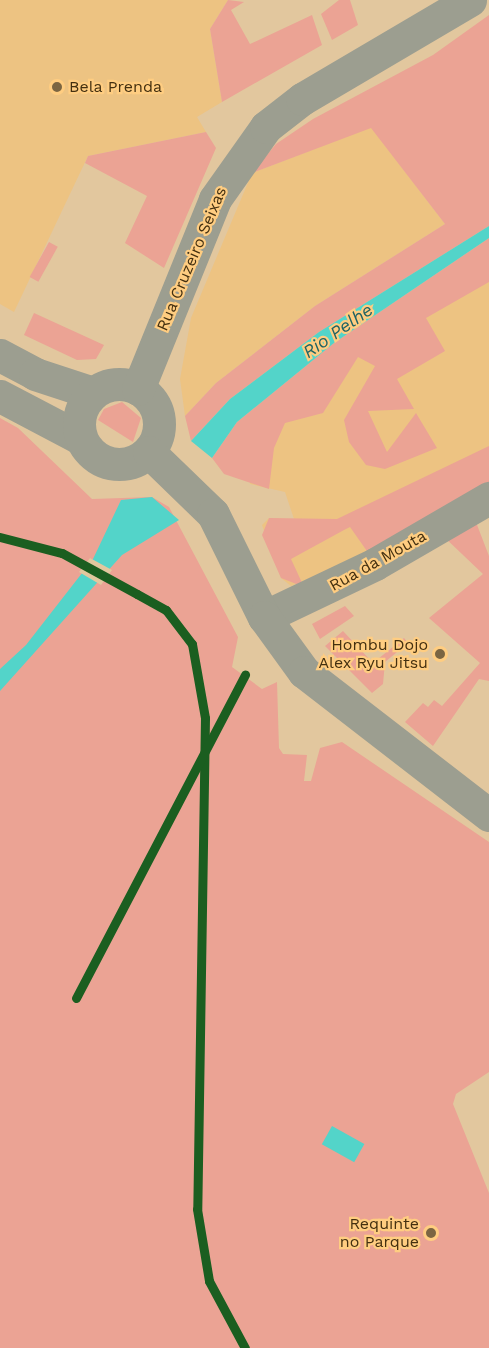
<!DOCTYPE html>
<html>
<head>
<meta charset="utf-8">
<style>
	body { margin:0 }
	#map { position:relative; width:489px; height:1348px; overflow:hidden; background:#e2c79e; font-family:"Work Sans",sans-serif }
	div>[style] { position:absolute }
	.built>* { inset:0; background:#edc382 }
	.green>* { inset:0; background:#eba394; transform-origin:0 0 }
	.water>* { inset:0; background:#53d4c9; transform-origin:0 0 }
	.pier>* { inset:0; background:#e2c79e }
	.minor>* { height:33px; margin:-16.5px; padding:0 16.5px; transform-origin:16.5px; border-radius:16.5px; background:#9c9e90 }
	.tertiary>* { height:33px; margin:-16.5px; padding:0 16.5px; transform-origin:16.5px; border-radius:16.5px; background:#9c9e90 }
	.tertiary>.ring { margin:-16.5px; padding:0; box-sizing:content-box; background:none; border:33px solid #9c9e90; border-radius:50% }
	.cycleway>* { height:9px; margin:-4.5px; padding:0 4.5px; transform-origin:4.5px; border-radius:4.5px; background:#1b5e20 }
	.dots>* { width:16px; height:16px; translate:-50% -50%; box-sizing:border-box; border:3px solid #ffcd81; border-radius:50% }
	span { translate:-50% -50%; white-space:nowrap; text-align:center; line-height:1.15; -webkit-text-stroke:4.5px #ffcd81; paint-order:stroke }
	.poi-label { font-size:16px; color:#443010 }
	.left { translate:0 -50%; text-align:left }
	.right { translate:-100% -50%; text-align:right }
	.street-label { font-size:16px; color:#443010 }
	.water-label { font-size:18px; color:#1f6364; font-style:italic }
</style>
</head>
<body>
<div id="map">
	<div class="built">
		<div style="clip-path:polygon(0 0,228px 0,210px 29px,222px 102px,197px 117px,206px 132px,88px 156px,14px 312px,0 304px)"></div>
		<div style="clip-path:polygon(371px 127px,445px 224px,315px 306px,216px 383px,185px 416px,180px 379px,191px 318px,252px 173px)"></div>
		<div style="clip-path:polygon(489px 252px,489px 486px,370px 553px,291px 586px,281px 578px,262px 525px,269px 518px,294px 519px,285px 492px,250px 484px,250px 430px)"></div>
	</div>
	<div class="green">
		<div style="clip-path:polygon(228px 0,244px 2px,231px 10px,250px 44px,312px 15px,322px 45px,222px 102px,210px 29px)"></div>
		<div style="clip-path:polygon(339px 0,350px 0,358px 25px,332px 40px,321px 14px)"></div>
		<div style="clip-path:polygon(489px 15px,489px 226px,319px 332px,230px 399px,191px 441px,185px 416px,216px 383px,315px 306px,445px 224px,371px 128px,252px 173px,276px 144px,313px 119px,433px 55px)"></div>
		<div style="clip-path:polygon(206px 132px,216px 148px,164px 268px,125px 243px,147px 196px,85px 163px,88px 156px)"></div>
		<div style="clip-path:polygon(489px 238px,489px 282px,426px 318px,445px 351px,397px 379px,414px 409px,368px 411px,387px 452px,416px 413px,437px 448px,385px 469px,366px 465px,349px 442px,344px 420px,375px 366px,358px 357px,323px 413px,285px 423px,274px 448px,269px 489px,224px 474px,212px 458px,237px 422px,334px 343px)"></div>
		<div style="left:49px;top:242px;width:10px;height:40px;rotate:29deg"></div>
		<div style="clip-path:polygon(34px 313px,104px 345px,96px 359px,77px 360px,24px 335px)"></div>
		<div style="clip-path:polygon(122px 402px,141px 418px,133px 442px,98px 420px,104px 409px)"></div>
		<div style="clip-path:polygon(0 418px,18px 428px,92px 499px,152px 497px,169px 507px,238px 637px,232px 667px,262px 689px,277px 682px,279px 748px,283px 754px,307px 755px,304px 781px,311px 781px,320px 748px,342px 742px,489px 842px,489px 1072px,456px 1094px,453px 1104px,489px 1193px,489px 1348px,0 1348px)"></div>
		<div style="clip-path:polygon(489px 446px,489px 486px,369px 554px,350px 527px,344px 530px,291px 559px,304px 587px,281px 578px,262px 535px,269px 518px,337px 519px)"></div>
		<div style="clip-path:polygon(474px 517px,489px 556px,489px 681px,479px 679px,433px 746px,405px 722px,423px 703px,428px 707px,434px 700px,442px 706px,480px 663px,429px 618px,483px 574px,442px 535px)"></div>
		<div style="clip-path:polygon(345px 606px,354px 616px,320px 639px,312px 624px)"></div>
		<div style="clip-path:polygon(343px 631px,373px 663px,404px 638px,408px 643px,385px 662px,383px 684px,372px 693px,325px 646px)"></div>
	</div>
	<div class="water">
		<div style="clip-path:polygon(489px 226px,489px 238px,334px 343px,237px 422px,212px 458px,191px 441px,230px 399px,319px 332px)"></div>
		<div style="clip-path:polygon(152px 497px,179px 520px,122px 555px,0 691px,0 669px,26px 645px,93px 559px,121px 500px)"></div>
		<div style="left:332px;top:1126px;width:37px;height:21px;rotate:29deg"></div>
	</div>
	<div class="pier">
		<div style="clip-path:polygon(90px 558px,112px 570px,101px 585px,79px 572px)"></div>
	</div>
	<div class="minor">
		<div style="left:0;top:355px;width:40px;rotate:28deg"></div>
		<div style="left:35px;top:374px;width:61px;rotate:18.1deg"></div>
		<div style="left:0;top:396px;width:90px;rotate:27.7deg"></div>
		<div style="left:264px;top:617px;width:123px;rotate:-25.5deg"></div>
		<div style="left:375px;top:564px;width:132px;rotate:-30.1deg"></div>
	</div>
	<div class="tertiary">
		<div class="ring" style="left:79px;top:384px;width:47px;height:47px"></div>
		<div style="left:138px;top:389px;width:205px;rotate:-67.9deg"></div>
		<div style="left:215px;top:199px;width:88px;rotate:-54.7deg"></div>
		<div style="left:266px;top:127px;width:46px;rotate:-37.9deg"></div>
		<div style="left:302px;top:99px;width:195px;rotate:-30.5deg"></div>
		<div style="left:149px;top:452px;width:89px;rotate:44.1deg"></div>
		<div style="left:213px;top:514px;width:115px;rotate:63.7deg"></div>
		<div style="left:264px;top:617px;width:68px;rotate:54deg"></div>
		<div style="left:304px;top:672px;width:234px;rotate:37.7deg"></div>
	</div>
	<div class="cycleway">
		<div style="left:0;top:537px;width:64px;rotate:14.5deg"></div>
		<div style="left:62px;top:553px;width:85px;rotate:28.7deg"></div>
		<div style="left:137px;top:594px;width:33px;rotate:29deg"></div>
		<div style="left:166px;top:610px;width:43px;rotate:52.6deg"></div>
		<div style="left:192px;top:644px;width:75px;rotate:80deg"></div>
		<div style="left:205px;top:718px;width:491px;rotate:90.9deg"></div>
		<div style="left:197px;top:1209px;width:73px;rotate:80.5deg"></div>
		<div style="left:209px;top:1281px;width:76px;rotate:61.8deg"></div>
		<div style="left:76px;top:998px;width:365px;rotate:-62.4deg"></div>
	</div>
	<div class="dots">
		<div style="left:57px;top:87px;background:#7b6542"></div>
		<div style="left:440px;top:654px;background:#7b6542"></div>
		<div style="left:431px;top:1233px;background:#7b6542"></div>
	</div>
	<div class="poi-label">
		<span class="left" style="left:69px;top:87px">Bela Prenda</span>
		<span class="right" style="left:428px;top:654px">Hombu Dojo<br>Alex Ryu Jitsu</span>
		<span class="right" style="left:419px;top:1233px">Requinte<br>no Parque</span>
	</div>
	<div class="street-label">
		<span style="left:192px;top:259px;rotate:-67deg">Rua Cruzeiro Seixas</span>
		<span style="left:378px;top:561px;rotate:-29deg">Rua da Mouta</span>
	</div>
	<div class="water-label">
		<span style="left:338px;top:331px;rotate:-35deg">Rio Pelhe</span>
	</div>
</div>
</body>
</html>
